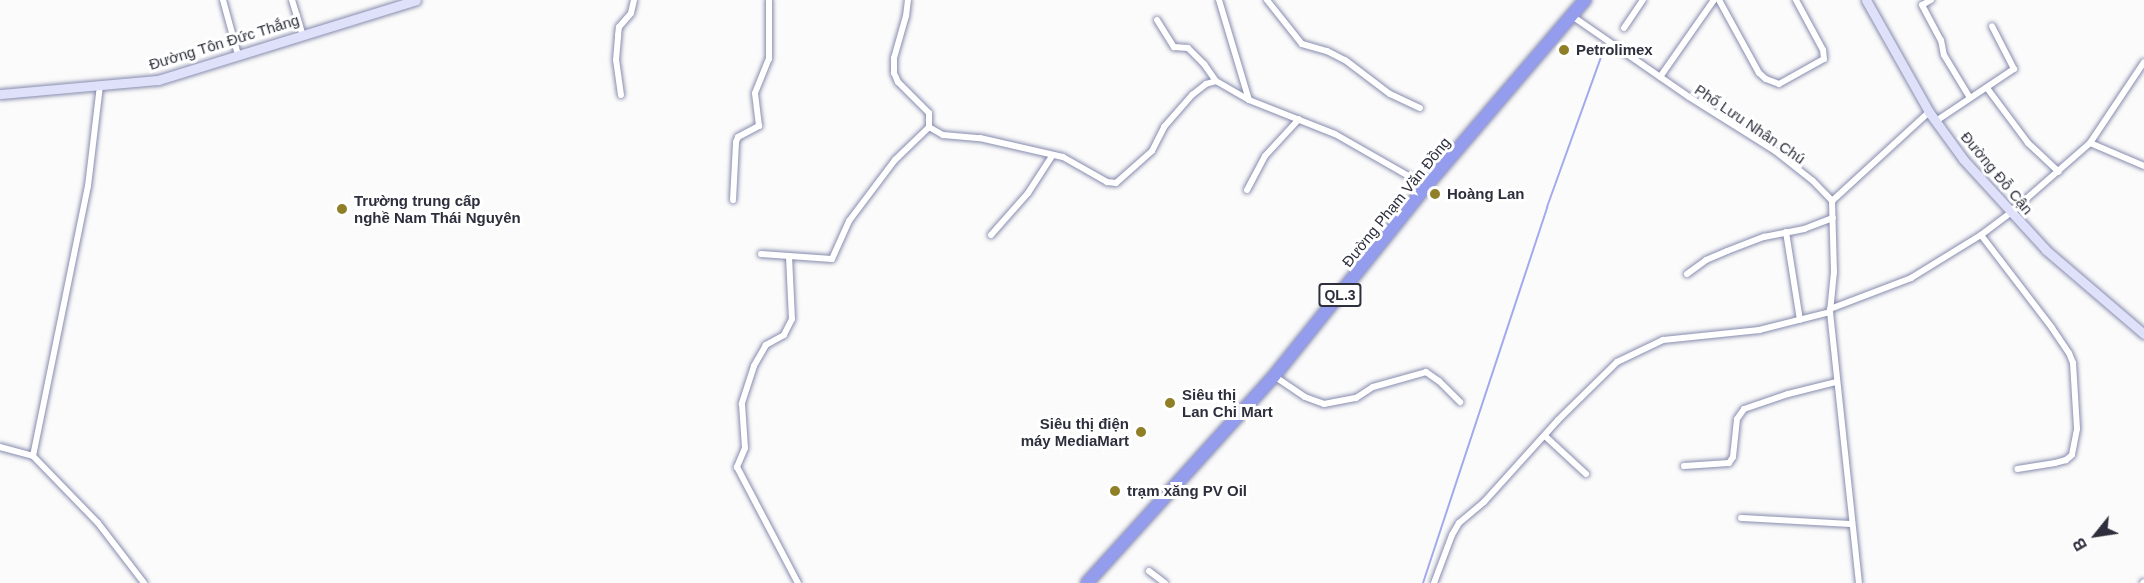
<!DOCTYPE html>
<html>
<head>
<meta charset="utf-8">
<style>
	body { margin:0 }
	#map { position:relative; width:2144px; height:583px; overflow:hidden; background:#fbfbfb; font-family:Arial,sans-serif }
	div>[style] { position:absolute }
	.stream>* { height:2px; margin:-1px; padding:0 1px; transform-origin:1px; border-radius:1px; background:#a2aaed }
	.roads { filter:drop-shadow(0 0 2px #878cad) drop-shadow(0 0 2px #878cad) }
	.street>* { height:6px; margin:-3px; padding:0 3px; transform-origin:3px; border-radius:3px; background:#fff }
	.secondary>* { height:9px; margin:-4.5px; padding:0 4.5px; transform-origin:4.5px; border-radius:4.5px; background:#dfe1fa }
	.highway>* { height:12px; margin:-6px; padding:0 6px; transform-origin:6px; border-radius:6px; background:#949cee }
	.dots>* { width:16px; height:16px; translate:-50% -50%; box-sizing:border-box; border:3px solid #fff; border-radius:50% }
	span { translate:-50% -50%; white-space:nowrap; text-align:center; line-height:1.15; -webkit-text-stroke:6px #fff; paint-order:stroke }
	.shield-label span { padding:2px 4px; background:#fff; border:2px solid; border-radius:4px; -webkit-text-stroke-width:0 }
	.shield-label { font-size:14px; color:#2d2f3d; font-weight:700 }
	.street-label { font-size:15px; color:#2d2f3d }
	.poi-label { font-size:15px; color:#2d2f3d; font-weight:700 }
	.left { translate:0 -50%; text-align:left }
	.right { translate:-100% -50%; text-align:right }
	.north { position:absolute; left:2066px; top:505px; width:60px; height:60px; -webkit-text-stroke:4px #fff; paint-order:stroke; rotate:240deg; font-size:16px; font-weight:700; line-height:24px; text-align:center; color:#2d2f3d }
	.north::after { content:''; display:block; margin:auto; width:21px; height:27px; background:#2d2f3d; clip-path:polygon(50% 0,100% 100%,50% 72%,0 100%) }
</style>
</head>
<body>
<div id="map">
	<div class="stream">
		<div style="left:1423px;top:583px;width:396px;rotate:-71.7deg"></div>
		<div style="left:1547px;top:207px;width:174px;rotate:-70.2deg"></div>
	</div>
	<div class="roads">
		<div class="street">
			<div style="left:223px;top:0;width:57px;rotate:74.7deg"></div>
			<div style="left:292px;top:0;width:34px;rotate:73deg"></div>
			<div style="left:1219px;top:0;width:104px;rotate:73.3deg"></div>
			<div style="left:1267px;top:0;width:56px;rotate:51.5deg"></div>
			<div style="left:1302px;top:44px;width:26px;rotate:16deg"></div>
			<div style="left:1327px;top:51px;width:20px;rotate:27deg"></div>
			<div style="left:1345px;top:60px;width:56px;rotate:37.1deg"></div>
			<div style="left:1390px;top:94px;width:33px;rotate:25deg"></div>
			<div style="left:1719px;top:0;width:83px;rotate:61.3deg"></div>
			<div style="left:1759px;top:73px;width:9px;rotate:41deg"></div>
			<div style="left:1766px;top:79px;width:14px;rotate:21deg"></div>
			<div style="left:1779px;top:84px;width:51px;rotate:-29.1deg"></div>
			<div style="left:1824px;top:59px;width:9px;rotate:-96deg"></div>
			<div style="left:1823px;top:50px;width:57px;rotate:-118.4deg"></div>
			<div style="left:1931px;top:0;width:10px;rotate:151deg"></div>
			<div style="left:1922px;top:5px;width:40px;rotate:62deg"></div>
			<div style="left:1941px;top:40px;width:15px;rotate:79deg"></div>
			<div style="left:1944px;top:55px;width:50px;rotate:58.8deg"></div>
			<div style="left:1572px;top:16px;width:142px;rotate:34.7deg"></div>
			<div style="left:1689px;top:97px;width:102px;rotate:32.1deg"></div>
			<div style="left:1775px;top:151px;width:48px;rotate:38.3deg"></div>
			<div style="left:1813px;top:181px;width:28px;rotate:46deg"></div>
			<div style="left:1832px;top:201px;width:71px;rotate:88.4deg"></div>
			<div style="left:1834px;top:272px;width:40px;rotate:95.7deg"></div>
			<div style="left:1830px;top:312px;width:273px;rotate:83.9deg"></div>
			<div style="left:1157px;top:20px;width:32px;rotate:58deg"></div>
			<div style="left:1174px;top:47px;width:14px;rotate:4deg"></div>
			<div style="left:1188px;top:48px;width:23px;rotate:45deg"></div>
			<div style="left:1204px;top:64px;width:21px;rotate:55deg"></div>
			<div style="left:1624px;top:28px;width:34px;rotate:-56deg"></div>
			<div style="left:1660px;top:77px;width:94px;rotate:-55deg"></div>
			<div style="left:1987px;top:88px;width:69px;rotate:53.3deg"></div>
			<div style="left:2028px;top:143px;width:42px;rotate:43.1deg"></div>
			<div style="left:621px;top:95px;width:35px;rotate:-98deg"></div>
			<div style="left:616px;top:60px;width:25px;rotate:-85deg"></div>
			<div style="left:618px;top:35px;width:8px;rotate:-83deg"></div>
			<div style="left:619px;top:27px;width:18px;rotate:-49deg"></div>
			<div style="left:631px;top:13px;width:13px;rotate:-77deg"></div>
			<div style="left:1936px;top:121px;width:94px;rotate:-33.7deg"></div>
			<div style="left:2014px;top:69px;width:48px;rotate:-117.1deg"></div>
			<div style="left:929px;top:127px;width:16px;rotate:30deg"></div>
			<div style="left:943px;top:135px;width:37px;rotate:5deg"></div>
			<div style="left:980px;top:138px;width:85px;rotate:12.9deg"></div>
			<div style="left:1063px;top:157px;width:51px;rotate:29.6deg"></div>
			<div style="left:1107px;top:182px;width:9px;rotate:6deg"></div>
			<div style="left:1116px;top:183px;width:48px;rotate:-41.6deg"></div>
			<div style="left:1152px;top:151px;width:27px;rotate:-63deg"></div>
			<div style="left:1164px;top:127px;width:43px;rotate:-48.8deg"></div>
			<div style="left:1192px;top:95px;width:18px;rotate:-38deg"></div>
			<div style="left:1206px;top:84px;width:10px;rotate:-17deg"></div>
			<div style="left:1216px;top:81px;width:38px;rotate:30deg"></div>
			<div style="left:1249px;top:100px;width:92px;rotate:21.6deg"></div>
			<div style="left:1335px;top:134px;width:105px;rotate:29.7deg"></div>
			<div style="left:2090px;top:143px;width:59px;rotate:23.1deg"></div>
			<div style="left:1247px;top:190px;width:38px;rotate:-62deg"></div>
			<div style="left:1265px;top:156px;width:50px;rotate:-47.4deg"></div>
			<div style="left:733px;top:200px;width:58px;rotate:-87deg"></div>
			<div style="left:736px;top:142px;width:5px;rotate:-68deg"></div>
			<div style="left:738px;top:137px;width:24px;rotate:-28deg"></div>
			<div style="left:759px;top:126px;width:33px;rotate:-97deg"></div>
			<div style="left:755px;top:93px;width:37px;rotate:-68deg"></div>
			<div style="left:769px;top:59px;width:59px;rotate:-90deg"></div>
			<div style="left:1832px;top:201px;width:132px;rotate:-42.5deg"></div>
			<div style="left:1786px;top:232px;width:89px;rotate:81deg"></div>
			<div style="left:991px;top:235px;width:56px;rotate:-48.6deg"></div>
			<div style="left:1028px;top:193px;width:44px;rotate:-57deg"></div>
			<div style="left:1981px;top:235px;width:117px;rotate:52.6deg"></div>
			<div style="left:2052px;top:328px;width:30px;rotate:56deg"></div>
			<div style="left:2069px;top:353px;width:11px;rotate:68deg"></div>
			<div style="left:2073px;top:363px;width:66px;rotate:86.5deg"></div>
			<div style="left:2077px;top:429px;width:26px;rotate:101deg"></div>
			<div style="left:2072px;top:455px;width:8px;rotate:140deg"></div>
			<div style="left:2066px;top:460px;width:11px;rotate:165deg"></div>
			<div style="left:2055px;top:463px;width:38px;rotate:171deg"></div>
			<div style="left:761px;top:254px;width:71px;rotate:4deg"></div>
			<div style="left:832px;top:259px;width:42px;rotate:-65.9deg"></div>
			<div style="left:849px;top:221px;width:76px;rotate:-53deg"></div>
			<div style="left:895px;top:160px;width:47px;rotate:-44.1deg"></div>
			<div style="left:929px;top:127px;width:14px;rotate:-90deg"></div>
			<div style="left:929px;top:113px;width:44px;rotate:-135deg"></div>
			<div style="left:898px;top:82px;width:10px;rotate:-114deg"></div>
			<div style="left:894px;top:73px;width:15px;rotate:-90deg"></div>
			<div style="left:894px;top:58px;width:44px;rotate:-74.1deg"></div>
			<div style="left:906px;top:16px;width:16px;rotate:-83deg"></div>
			<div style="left:789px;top:256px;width:63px;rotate:87.3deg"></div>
			<div style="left:792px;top:319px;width:18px;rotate:117deg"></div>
			<div style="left:784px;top:335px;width:21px;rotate:151deg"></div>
			<div style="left:766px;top:345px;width:24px;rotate:120deg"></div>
			<div style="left:754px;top:366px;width:40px;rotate:108deg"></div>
			<div style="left:742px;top:404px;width:44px;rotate:86.1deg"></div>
			<div style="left:745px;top:448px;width:21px;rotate:113deg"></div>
			<div style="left:737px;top:467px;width:131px;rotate:62.3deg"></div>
			<div style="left:1687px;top:274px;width:24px;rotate:-36deg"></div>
			<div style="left:1706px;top:260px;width:23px;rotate:-23deg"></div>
			<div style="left:1727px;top:251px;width:40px;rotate:-21deg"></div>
			<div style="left:1764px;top:237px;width:41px;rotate:-11.3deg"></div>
			<div style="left:1804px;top:229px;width:31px;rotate:-21deg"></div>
			<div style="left:1830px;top:309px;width:87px;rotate:-20.9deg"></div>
			<div style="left:1911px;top:278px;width:82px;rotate:-31.6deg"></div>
			<div style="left:1981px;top:235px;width:36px;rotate:-37deg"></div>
			<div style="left:2010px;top:213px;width:106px;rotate:-41.2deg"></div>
			<div style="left:2090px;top:143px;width:97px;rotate:-56.3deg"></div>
			<div style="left:1274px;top:376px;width:37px;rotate:34deg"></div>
			<div style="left:1305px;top:397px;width:20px;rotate:20deg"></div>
			<div style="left:1324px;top:404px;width:33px;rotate:-11deg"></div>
			<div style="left:1356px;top:398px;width:20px;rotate:-33deg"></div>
			<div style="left:1373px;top:387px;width:55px;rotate:-15.8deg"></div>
			<div style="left:1426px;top:372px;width:16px;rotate:35deg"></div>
			<div style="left:1439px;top:381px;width:30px;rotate:45deg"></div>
			<div style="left:1545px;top:436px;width:56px;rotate:42.8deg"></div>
			<div style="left:0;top:447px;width:34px;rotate:15deg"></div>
			<div style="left:33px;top:456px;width:93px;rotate:45.9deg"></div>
			<div style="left:98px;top:523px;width:76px;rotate:52.5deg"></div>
			<div style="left:33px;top:456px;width:276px;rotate:-78.5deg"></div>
			<div style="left:88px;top:186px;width:102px;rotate:-83.2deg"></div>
			<div style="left:1684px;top:466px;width:45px;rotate:-3.8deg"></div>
			<div style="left:1729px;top:463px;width:7px;rotate:-56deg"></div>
			<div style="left:1733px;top:457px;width:38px;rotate:-84deg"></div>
			<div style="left:1737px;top:419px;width:12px;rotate:-55deg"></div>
			<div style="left:1744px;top:409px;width:46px;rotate:-18.8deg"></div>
			<div style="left:1788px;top:394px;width:49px;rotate:-14deg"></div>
			<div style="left:1741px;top:518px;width:111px;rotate:3.1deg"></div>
			<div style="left:1149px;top:571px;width:20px;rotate:37deg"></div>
			<div style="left:1434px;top:583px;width:51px;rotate:-69.4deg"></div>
			<div style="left:1452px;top:535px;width:14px;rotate:-60deg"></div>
			<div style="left:1459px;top:523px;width:33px;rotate:-40deg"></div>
			<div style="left:1484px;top:502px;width:110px;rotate:-47.9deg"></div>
			<div style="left:1558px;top:420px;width:83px;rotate:-44.5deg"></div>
			<div style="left:1617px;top:362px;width:51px;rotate:-25.6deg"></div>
			<div style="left:1663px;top:340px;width:97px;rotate:-5.9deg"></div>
			<div style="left:1759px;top:330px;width:73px;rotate:-14.2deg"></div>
			<div style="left:2143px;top:583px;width:1px;rotate:-45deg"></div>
		</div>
		<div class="secondary">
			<div style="left:1866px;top:0;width:129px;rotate:60.6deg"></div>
			<div style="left:1929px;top:112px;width:58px;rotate:54.1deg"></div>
			<div style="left:1963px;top:159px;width:123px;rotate:47.6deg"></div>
			<div style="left:2046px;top:250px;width:129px;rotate:40.6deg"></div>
			<div style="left:0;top:94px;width:159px;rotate:-5.1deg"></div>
			<div style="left:158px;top:80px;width:270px;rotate:-17.2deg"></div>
		</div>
		<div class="highway">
			<div style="left:1087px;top:583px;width:279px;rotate:-47.9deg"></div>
			<div style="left:1274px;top:376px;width:243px;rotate:-51.3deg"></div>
			<div style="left:1426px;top:186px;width:245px;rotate:-49.5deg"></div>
		</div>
	</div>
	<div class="dots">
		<div style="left:1564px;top:50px;background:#8f7f26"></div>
		<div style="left:1435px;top:194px;background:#8f7f26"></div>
		<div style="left:342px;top:209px;background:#8f7f26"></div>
		<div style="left:1170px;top:403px;background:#8f7f26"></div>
		<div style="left:1141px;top:432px;background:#8f7f26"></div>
		<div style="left:1115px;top:491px;background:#8f7f26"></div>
	</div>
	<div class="shield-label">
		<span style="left:1340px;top:295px">QL.3</span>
	</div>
	<div class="street-label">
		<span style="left:224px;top:42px;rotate:-17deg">Đường Tôn Đức Thắng</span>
		<span style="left:1750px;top:124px;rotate:34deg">Phố Lưu Nhân Chú</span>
		<span style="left:1997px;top:173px;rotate:50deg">Đường Đỗ Cận</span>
		<span style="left:1396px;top:202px;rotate:-51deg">Đường Phạm Văn Đồng</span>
	</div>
	<div class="poi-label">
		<span class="left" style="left:1576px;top:50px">Petrolimex</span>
		<span class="left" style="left:1447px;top:194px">Hoàng Lan</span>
		<span class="left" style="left:354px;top:209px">Trường trung cấp<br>nghề Nam Thái Nguyên</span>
		<span class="left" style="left:1182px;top:403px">Siêu thị<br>Lan Chi Mart</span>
		<span class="right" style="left:1129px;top:432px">Siêu thị điện<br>máy MediaMart</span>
		<span class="left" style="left:1127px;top:491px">trạm xăng PV Oil</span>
	</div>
	<div class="north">B</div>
</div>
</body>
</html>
